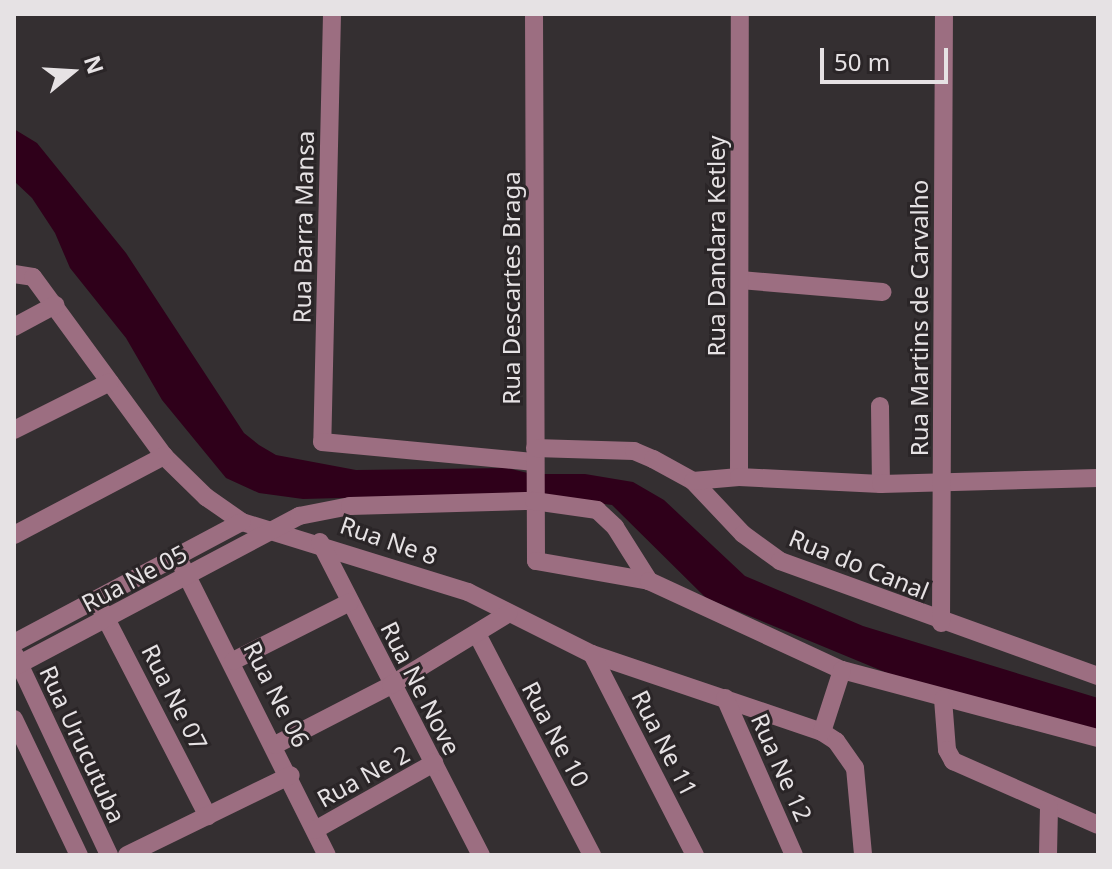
<!DOCTYPE html>
<html>
<head>
<meta charset="utf-8">
<style>
	body { margin:0 }
	#map { position:relative; width:1112px; height:869px; overflow:hidden; background:#342f31; font-family:"Noto Sans",sans-serif }
	div>[style] { position:absolute }
	.water>* { inset:0; background:#2f001a }
	.minor>* { height:18px; margin:-9px; padding:0 9px; transform-origin:9px; border-radius:9px; background:#9c6e81 }
	span { translate:-50% -50%; white-space:nowrap; text-align:center; line-height:1.15; -webkit-text-stroke:6px #2a2527; paint-order:stroke }
	.street-label { font-size:24px; color:#e6e2e4 }
	.frame { position:absolute; inset:0; border:16px solid #e6e2e4; pointer-events:none }
	.north { position:absolute; left:32px; top:32px; width:80px; height:80px; -webkit-text-stroke:6px #2a2527; paint-order:stroke; rotate:72deg; font-size:22px; font-weight:700; line-height:32px; text-align:center; color:#e6e2e4 }
	.north::after { content:''; display:block; margin:auto; width:28px; height:36px; background:#e6e2e4; clip-path:polygon(50% 0,100% 100%,50% 72%,0 100%) }
	.scale { position:absolute; left:820px; top:48px; width:128px; height:36px; box-sizing:border-box; border:4px solid #e6e2e4; border-top:0; padding-left:10px; font-size:24px; line-height:28px; white-space:nowrap; color:#e6e2e4; -webkit-text-stroke:6px #2a2527; paint-order:stroke }
</style>
</head>
<body>
<div id="map">
	<div class="water">
		<div style="clip-path:polygon(14px 129px,37px 143px,126px 253px,244px 433px,259px 445px,276px 455px,356px 470px,507px 468px,528px 473px,528px 493px,303px 499px,259px 493px,226px 478px,162px 400px,126px 338px,70px 268px,55px 233px,32px 198px,14px 181px)"></div>
		<div style="clip-path:polygon(543px 474px,585px 474px,633px 482px,664px 500px,745px 576px,863px 626px,1098px 698px,1098px 731px,909px 682px,706px 598px,612px 505px,542px 496px)"></div>
	</div>
	<div class="minor">
		<div style="left:332px;top:14px;width:428px;rotate:91.3deg"></div>
		<div style="left:322px;top:442px;width:214px;rotate:5.4deg"></div>
		<div style="left:534px;top:14px;width:547px;rotate:89.79deg"></div>
		<div style="left:536px;top:561px;width:115px;rotate:10deg"></div>
		<div style="left:14px;top:274px;width:19px;rotate:9deg"></div>
		<div style="left:33px;top:277px;width:222px;rotate:53.8deg"></div>
		<div style="left:164px;top:456px;width:59px;rotate:44.3deg"></div>
		<div style="left:206px;top:497px;width:44px;rotate:34.8deg"></div>
		<div style="left:242px;top:522px;width:237px;rotate:17.2deg"></div>
		<div style="left:468px;top:592px;width:139px;rotate:26.6deg"></div>
		<div style="left:592px;top:654px;width:243px;rotate:18.7deg"></div>
		<div style="left:822px;top:732px;width:17px;rotate:33deg"></div>
		<div style="left:836px;top:741px;width:33px;rotate:55deg"></div>
		<div style="left:855px;top:768px;width:87px;rotate:84.7deg"></div>
		<div style="left:740px;top:280px;width:143px;rotate:4.8deg"></div>
		<div style="left:14px;top:327px;width:47px;rotate:-28.2deg"></div>
		<div style="left:880px;top:406px;width:78px;rotate:89.3deg"></div>
		<div style="left:14px;top:430px;width:107px;rotate:-26.6deg"></div>
		<div style="left:535px;top:448px;width:99px;rotate:1.7deg"></div>
		<div style="left:634px;top:451px;width:21px;rotate:23deg"></div>
		<div style="left:653px;top:459px;width:46px;rotate:28.8deg"></div>
		<div style="left:693px;top:481px;width:73px;rotate:46.7deg"></div>
		<div style="left:743px;top:534px;width:46px;rotate:36.1deg"></div>
		<div style="left:780px;top:561px;width:338px;rotate:19.9deg"></div>
		<div style="left:739px;top:477px;width:463px;rotate:-89.9deg"></div>
		<div style="left:693px;top:481px;width:46px;rotate:-5deg"></div>
		<div style="left:739px;top:477px;width:142px;rotate:2.8deg"></div>
		<div style="left:881px;top:484px;width:217px;rotate:-1.6deg"></div>
		<div style="left:14px;top:535px;width:170px;rotate:-27.8deg"></div>
		<div style="left:320px;top:542px;width:352px;rotate:62.8deg"></div>
		<div style="left:178px;top:558px;width:332px;rotate:63.4deg"></div>
		<div style="left:102px;top:611px;width:231px;rotate:62.7deg"></div>
		<div style="left:941px;top:623px;width:609px;rotate:-89.72deg"></div>
		<div style="left:477px;top:634px;width:249px;rotate:62.5deg"></div>
		<div style="left:14px;top:643px;width:258px;rotate:-28deg"></div>
		<div style="left:592px;top:654px;width:226px;rotate:62.9deg"></div>
		<div style="left:15px;top:655px;width:221px;rotate:64.8deg"></div>
		<div style="left:233px;top:661px;width:131px;rotate:-26.8deg"></div>
		<div style="left:14px;top:667px;width:323px;rotate:-27.9deg"></div>
		<div style="left:299px;top:516px;width:52px;rotate:-11.1deg"></div>
		<div style="left:350px;top:506px;width:184px;rotate:-1.6deg"></div>
		<div style="left:534px;top:501px;width:64px;rotate:8.1deg"></div>
		<div style="left:597px;top:510px;width:25px;rotate:43deg"></div>
		<div style="left:615px;top:527px;width:64px;rotate:57.8deg"></div>
		<div style="left:649px;top:581px;width:213px;rotate:24.8deg"></div>
		<div style="left:842px;top:670px;width:265px;rotate:14.9deg"></div>
		<div style="left:725px;top:698px;width:171px;rotate:66.3deg"></div>
		<div style="left:943px;top:699px;width:51px;rotate:85.5deg"></div>
		<div style="left:947px;top:750px;width:13px;rotate:61deg"></div>
		<div style="left:953px;top:761px;width:158px;rotate:23.8deg"></div>
		<div style="left:14px;top:719px;width:151px;rotate:64.5deg"></div>
		<div style="left:822px;top:732px;width:65px;rotate:-72.1deg"></div>
		<div style="left:275px;top:745px;width:131px;rotate:-27.3deg"></div>
		<div style="left:391px;top:685px;width:138px;rotate:-31.4deg"></div>
		<div style="left:315px;top:830px;width:137px;rotate:-29.4deg"></div>
		<div style="left:127px;top:855px;width:182px;rotate:-26deg"></div>
		<div style="left:1048px;top:855px;width:48px;rotate:-88.8deg"></div>
	</div>
	<div class="street-label">
		<span style="left:303px;top:227px;rotate:-89deg">Rua Barra Mansa</span>
		<span style="left:716px;top:246px;rotate:-90deg">Rua Dandara Ketley</span>
		<span style="left:511px;top:288px;rotate:-90deg">Rua Descartes Braga</span>
		<span style="left:919px;top:318px;rotate:-90deg">Rua Martins de Carvalho</span>
		<span style="left:389px;top:540px;rotate:19deg">Rua Ne 8</span>
		<span style="left:859px;top:564px;rotate:22deg">Rua do Canal</span>
		<span style="left:134px;top:578px;rotate:-28deg">Rua Ne 05</span>
		<span style="left:421px;top:688px;rotate:63deg">Rua Ne Nove</span>
		<span style="left:277px;top:694px;rotate:63deg">Rua Ne 06</span>
		<span style="left:175px;top:697px;rotate:63deg">Rua Ne 07</span>
		<span style="left:556px;top:734px;rotate:62deg">Rua Ne 10</span>
		<span style="left:665px;top:743px;rotate:63deg">Rua Ne 11</span>
		<span style="left:83px;top:744px;rotate:65deg">Rua Urucutuba</span>
		<span style="left:782px;top:767px;rotate:66deg">Rua Ne 12</span>
		<span style="left:363px;top:776px;rotate:-29deg">Rua Ne 2</span>
	</div>
	<div class="frame"></div>
	<div class="north">N</div>
	<div class="scale">50 m</div>
</div>
</body>
</html>
